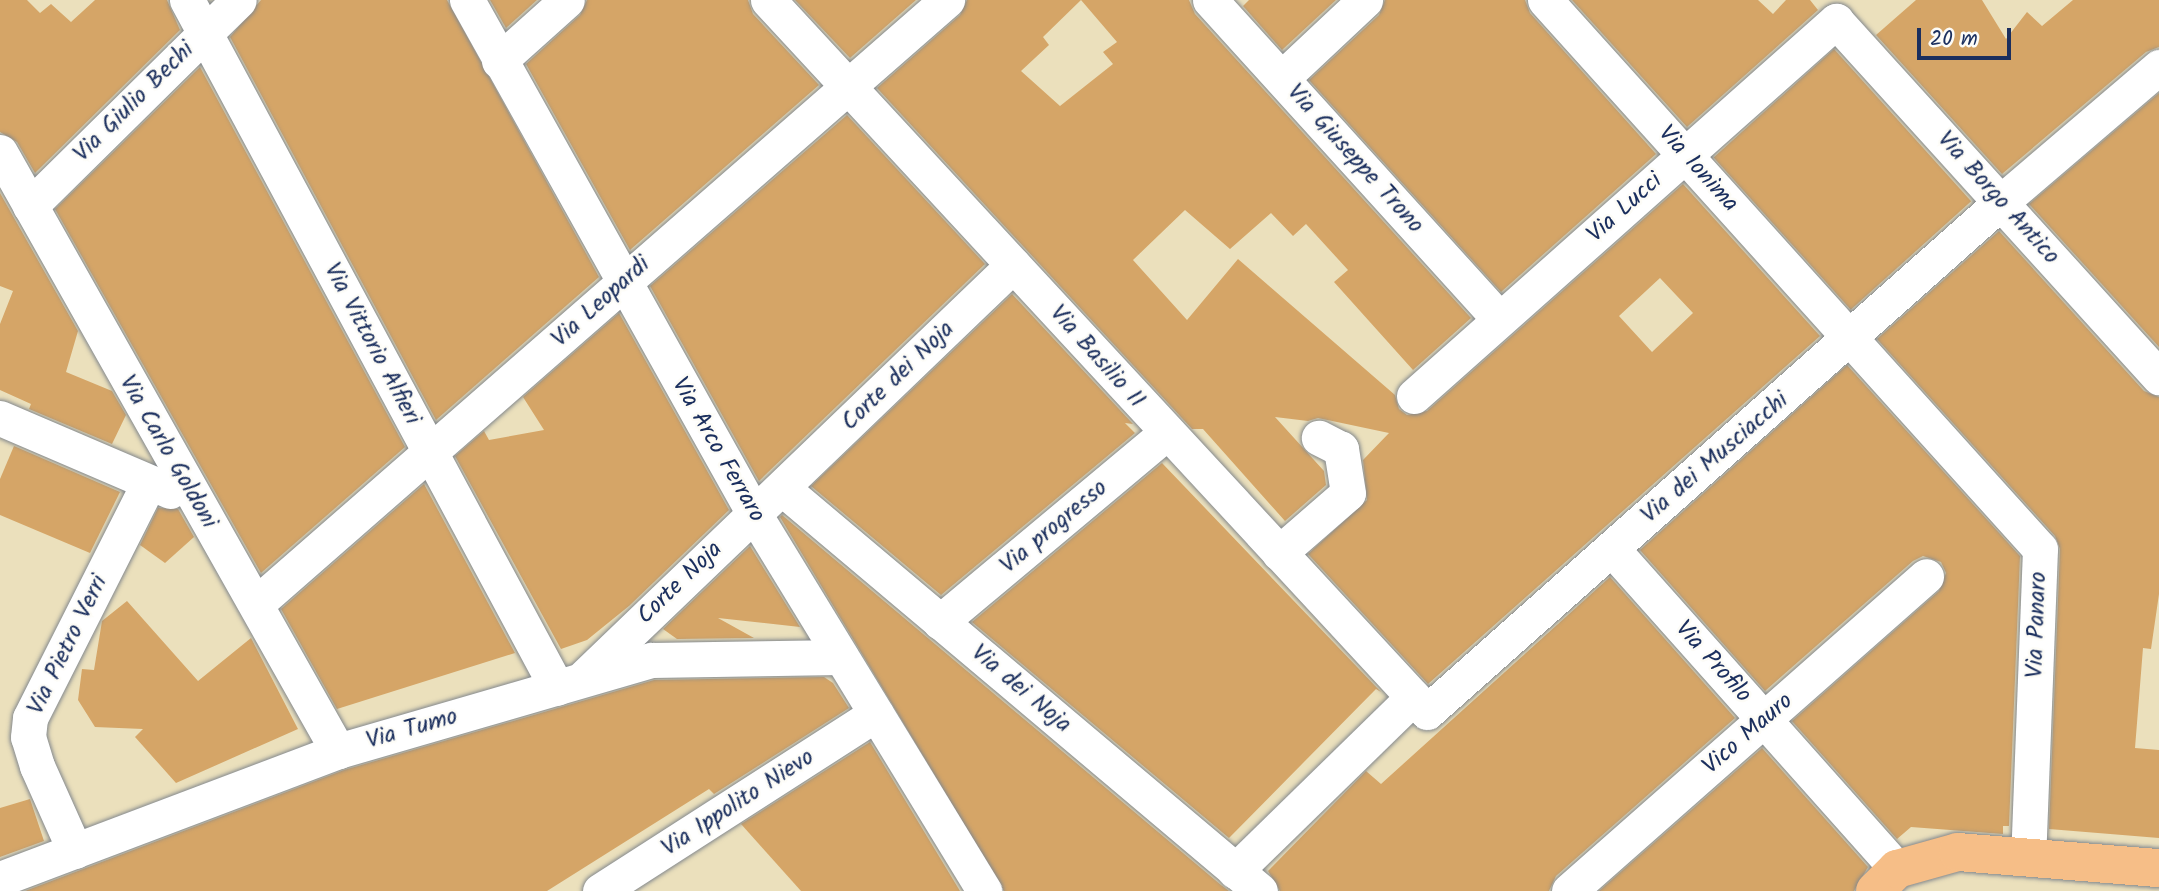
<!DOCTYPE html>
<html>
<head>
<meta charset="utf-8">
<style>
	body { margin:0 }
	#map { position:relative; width:2159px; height:891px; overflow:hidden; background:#ebe0bc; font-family:Kalam,sans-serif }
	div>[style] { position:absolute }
	.building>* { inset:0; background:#d5a567; transform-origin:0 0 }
	.roads { filter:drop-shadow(0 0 2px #83888d) drop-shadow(0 0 2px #83888d) }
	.minor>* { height:35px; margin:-17.5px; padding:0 17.5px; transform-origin:17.5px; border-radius:17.5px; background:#fff }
	.major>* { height:38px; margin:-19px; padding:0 19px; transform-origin:19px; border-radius:19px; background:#f6be87 }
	span { translate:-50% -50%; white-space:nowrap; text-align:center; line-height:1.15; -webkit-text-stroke:5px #fdfcf7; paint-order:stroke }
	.street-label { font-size:24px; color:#1b2f5e }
	.scale { position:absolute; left:1917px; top:28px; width:94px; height:32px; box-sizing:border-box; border:4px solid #1b2f5e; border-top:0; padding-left:9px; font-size:21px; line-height:24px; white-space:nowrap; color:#1b2f5e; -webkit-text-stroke:5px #fdfcf7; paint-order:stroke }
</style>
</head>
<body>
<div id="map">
	<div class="building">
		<div style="clip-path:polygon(0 0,27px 0,40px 13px,51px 4px,71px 22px,95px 0,167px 0,180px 30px,35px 173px,17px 142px,0 132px)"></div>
		<div style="clip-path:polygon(261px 0,447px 0,599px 277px,436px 420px,230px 37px)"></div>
		<div style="clip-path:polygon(490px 0,537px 0,506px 28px)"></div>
		<div style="clip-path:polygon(587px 0,748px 0,753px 14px,819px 85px,630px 250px,526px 64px,580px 15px)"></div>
		<div style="clip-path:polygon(795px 0,916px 0,850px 58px)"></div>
		<div style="clip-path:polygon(evenodd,967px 0,1189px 0,1195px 14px,1471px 318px,1413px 370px,1334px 282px,1348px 270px,1306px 224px,1293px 236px,1271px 213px,1230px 249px,1185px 210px,1133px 260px,1187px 320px,1238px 259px,1395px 395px,1399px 409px,1407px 415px,1427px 411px,1683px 184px,1820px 336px,1428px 684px,1308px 554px,1367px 500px,1363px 460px,1389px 433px,1318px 418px,1308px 421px,1275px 417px,1324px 471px,1326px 485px,1285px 521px,1203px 429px,1192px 429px,877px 88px,960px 15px,967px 0,1081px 0,1117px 42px,1103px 52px,1113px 64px,1060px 106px,1021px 71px,1049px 45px,1043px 37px,1081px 0,967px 0,1660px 278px,1693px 313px,1652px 352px,1619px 316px,1660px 278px)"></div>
		<div style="clip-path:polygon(1249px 0,1336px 0,1282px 50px,1243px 6px)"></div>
		<div style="clip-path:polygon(1385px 0,1525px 0,1530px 13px,1656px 154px,1501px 292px,1309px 80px,1379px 15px)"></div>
		<div style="clip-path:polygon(1572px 0,1758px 0,1773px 14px,1786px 0,1810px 0,1818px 10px,1687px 127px)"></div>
		<div style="clip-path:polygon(1916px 0,1982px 0,2006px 39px,2027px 12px,2042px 26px,2073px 0,2159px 0,2159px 47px,2146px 52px,2002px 174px,1876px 35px)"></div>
		<div style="left:1834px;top:49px;width:205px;height:162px;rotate:48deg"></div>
		<div style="clip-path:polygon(200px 67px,405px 447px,261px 573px,55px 209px)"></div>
		<div style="clip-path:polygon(2159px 93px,2159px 347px,2029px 204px)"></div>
		<div style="clip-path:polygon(847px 115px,985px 264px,759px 481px,650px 286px)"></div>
		<div style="clip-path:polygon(0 193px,78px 331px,66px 372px,112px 391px,126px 415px,112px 444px,29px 409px,31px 404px,0 390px,0 324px,13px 291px,0 286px)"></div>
		<div style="clip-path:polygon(1999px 231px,2144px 391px,2159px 397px,2159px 594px,2151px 649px,2143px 648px,2135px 748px,2159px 750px,2159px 838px,2049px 829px,2060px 549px,2055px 536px,1877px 339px)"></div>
		<div style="clip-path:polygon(1012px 294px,1133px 424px,1125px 423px,1135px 433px,941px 595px,811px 486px)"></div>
		<div style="clip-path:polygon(619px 313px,729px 510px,629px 606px,587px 640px,561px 649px,455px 456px,484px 431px,489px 440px,544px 430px,523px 397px)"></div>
		<div style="clip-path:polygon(1847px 365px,2020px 556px,2009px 826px,2003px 826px,2003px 834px,1911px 827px,1897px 839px,1792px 721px,1939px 591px,1946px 573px,1941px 562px,1923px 556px,1913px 561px,1765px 691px,1640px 550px)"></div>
		<div style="clip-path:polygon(14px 446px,120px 492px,90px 553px,0 515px,0 479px)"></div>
		<div style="clip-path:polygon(1162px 463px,1381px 692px,1376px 689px,1229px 838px,972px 622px)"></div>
		<div style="clip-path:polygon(424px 484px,515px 653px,337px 709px,281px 609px)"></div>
		<div style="clip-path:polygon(158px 508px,178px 509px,194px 537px,165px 563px,140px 545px)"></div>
		<div style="clip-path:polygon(782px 515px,1221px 885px,1229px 891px,1004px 891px,780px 517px)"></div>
		<div style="clip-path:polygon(750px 546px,800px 627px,718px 618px,754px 638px,677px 639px,663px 629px)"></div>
		<div style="clip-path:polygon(1610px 577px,1735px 718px,1556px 876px,1549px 891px,1280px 891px,1268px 871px,1366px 771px,1381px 784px)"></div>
		<div style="clip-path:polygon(127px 601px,198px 681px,251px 638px,298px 729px,176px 783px,135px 737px,143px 729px,95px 727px,78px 700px,82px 669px,94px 670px,102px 621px)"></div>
		<div style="clip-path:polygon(824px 677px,833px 683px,849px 708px,714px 794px,709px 789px,547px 891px,25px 891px,344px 770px,654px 680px)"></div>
		<div style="clip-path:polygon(870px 742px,960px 891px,801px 891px,741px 824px)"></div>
		<div style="clip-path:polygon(1762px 748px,1868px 867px,1854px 891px,1599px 891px)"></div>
		<div style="clip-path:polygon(30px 799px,44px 841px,0 857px,0 808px)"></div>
	</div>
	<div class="roads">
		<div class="minor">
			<div style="left:187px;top:0;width:781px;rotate:61.73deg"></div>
			<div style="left:467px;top:0;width:586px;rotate:60.81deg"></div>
			<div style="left:753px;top:512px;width:444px;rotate:58.6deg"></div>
			<div style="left:768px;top:0;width:970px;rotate:47.21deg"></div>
			<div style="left:1427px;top:712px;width:768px;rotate:-41.62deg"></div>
			<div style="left:2001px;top:202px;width:208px;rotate:-40.5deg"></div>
			<div style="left:1210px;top:0;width:430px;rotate:47.8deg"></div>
			<div style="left:1545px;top:0;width:739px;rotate:47.96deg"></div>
			<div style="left:2040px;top:549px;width:309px;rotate:92.2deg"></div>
			<div style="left:499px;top:61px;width:91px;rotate:-41.9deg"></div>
			<div style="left:1282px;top:78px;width:114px;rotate:-43.2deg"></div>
			<div style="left:0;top:152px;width:688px;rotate:60.57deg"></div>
			<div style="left:30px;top:206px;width:293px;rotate:-44.6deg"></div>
			<div style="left:1414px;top:396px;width:565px;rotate:-41.63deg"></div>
			<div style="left:1836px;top:21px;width:481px;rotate:47.8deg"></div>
			<div style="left:0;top:418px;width:185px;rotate:23.2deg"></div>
			<div style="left:782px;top:488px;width:625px;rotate:40.13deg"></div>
			<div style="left:1612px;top:549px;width:429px;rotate:48.3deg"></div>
			<div style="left:1279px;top:553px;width:91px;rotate:-41deg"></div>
			<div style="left:1348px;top:493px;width:45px;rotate:-99deg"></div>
			<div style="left:1341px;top:449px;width:25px;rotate:-153deg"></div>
			<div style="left:256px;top:604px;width:918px;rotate:-41.16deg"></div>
			<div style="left:940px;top:622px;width:296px;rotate:-39.9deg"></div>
			<div style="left:584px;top:677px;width:595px;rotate:-43.84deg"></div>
			<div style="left:75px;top:851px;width:93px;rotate:-114.1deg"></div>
			<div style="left:37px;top:766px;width:30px;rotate:-107deg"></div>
			<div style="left:28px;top:737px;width:19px;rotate:-84deg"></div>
			<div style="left:30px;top:718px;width:264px;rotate:-63.2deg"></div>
			<div style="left:1235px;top:871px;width:249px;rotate:-44.3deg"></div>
			<div style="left:0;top:879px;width:361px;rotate:-20.7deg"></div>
			<div style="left:338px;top:751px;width:326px;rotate:-16.2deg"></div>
			<div style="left:651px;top:660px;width:190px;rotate:-0.9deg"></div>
			<div style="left:600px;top:891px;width:328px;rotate:-32.7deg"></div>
			<div style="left:1569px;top:891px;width:476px;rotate:-41.4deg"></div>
		</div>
		<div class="major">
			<div style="left:1875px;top:891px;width:31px;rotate:-45deg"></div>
			<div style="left:1897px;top:869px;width:63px;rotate:-15.6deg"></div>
			<div style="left:1958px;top:852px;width:202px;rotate:4.6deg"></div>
		</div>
	</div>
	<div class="street-label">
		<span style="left:134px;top:102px;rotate:-45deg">Via Giulio Bechi</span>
		<span style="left:1355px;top:159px;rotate:48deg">Via Giuseppe Trono</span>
		<span style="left:1698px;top:169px;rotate:48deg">Via Ionima</span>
		<span style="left:1998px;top:198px;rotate:48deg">Via Borgo Antico</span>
		<span style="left:1625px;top:208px;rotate:-42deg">Via Lucci</span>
		<span style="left:601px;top:302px;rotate:-42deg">Via Leopardi</span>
		<span style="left:372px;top:344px;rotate:62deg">Via Vittorio Alfieri</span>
		<span style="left:1097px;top:357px;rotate:48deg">Via Basilio II</span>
		<span style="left:898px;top:376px;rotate:-44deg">Corte dei Noja</span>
		<span style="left:718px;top:450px;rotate:60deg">Via Arco Ferraro</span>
		<span style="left:168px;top:452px;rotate:60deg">Via Carlo Goldoni</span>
		<span style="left:1715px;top:458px;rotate:-41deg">Via dei Musciacchi</span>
		<span style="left:1054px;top:527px;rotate:-40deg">Via progresso</span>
		<span style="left:680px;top:583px;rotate:-44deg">Corte Noja</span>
		<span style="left:2037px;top:625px;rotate:-88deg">Via Panaro</span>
		<span style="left:68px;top:645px;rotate:-64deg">Via Pietro Verri</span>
		<span style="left:1713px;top:662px;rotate:48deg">Via Profilo</span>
		<span style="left:1021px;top:689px;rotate:40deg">Via dei Noja</span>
		<span style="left:412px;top:729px;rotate:-16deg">Via Tumo</span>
		<span style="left:1748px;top:734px;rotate:-41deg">Vico Mauro</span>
		<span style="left:738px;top:803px;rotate:-33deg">Via Ippolito Nievo</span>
	</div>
	<div class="scale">20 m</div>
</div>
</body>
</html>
